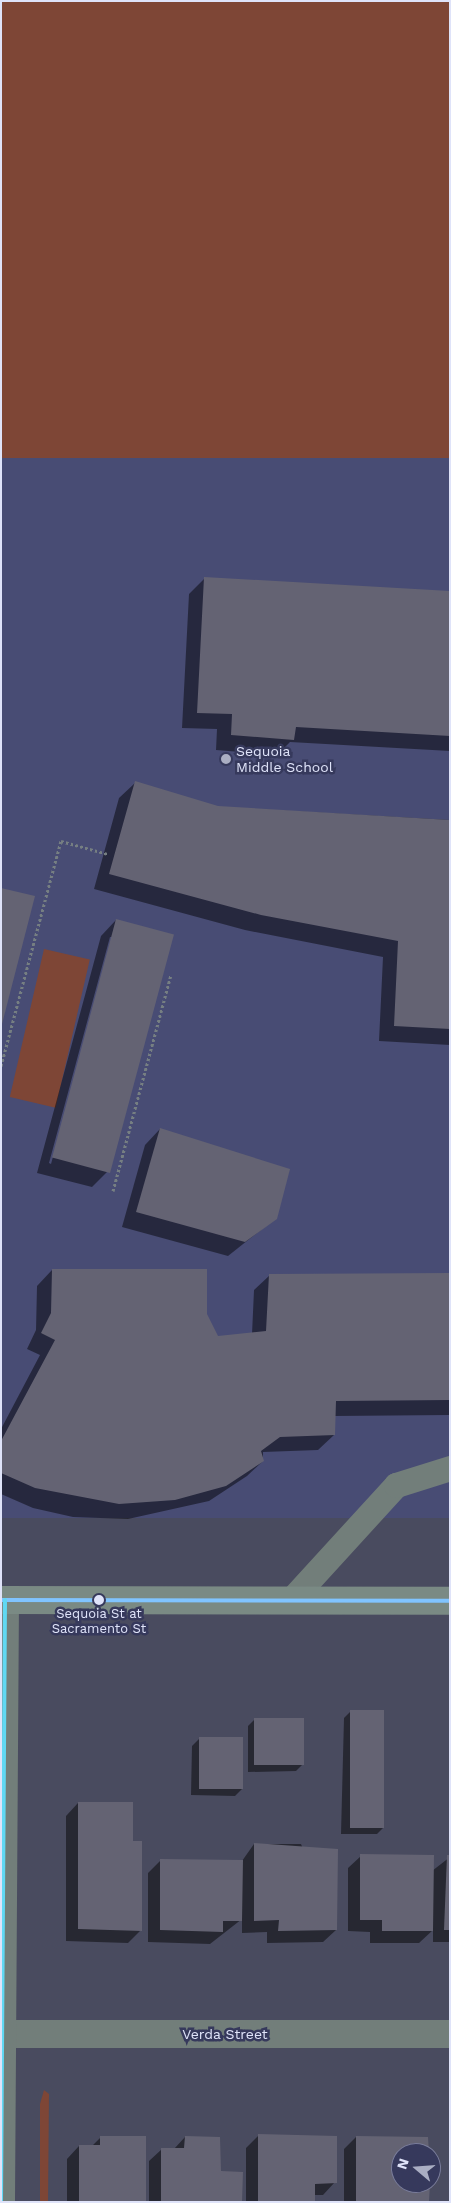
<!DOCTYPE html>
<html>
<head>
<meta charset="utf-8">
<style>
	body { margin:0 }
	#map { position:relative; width:451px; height:2203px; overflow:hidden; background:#494b5f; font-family:"Work Sans",sans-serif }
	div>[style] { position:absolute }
	.built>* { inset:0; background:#484c74; transform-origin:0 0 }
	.green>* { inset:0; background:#7e4636; transform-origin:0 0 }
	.shadow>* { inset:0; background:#0007 }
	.building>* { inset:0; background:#646373; transform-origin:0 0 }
	.path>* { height:3px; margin-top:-1.5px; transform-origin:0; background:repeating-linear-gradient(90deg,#767f82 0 2.5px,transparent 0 5px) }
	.lane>* { height:25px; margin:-12.5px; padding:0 12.5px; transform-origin:12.5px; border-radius:12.5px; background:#727e7a }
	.street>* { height:28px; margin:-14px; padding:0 14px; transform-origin:14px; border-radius:14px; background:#727e7a }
	.secondary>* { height:28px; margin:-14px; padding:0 14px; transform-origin:14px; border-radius:14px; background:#7a8a84 }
	.bus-1>* { height:4px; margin:-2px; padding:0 2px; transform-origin:2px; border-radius:2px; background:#80c4ff }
	.bus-2>* { height:4px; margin:-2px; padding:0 2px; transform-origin:2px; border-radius:2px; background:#60d8f3 }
	.dots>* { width:14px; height:14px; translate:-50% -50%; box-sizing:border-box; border:2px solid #36395c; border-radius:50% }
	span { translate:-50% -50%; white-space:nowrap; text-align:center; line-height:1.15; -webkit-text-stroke:5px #36395c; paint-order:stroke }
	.bus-label { font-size:13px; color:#dfe3f9 }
	.poi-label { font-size:14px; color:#dfe3f9 }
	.left { translate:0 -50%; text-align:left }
	.street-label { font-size:14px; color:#dfe3f9 }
	.frame { position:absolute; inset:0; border:2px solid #dfe3f9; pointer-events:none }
	.north { position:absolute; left:391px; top:2143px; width:50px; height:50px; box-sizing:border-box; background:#36395c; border:1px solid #7a7d9b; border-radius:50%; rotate:288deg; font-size:14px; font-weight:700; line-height:20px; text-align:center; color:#dfe3f9 }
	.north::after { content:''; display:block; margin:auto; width:18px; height:22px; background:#aaaec3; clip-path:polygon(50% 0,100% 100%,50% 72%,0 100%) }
</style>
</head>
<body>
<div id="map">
	<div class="built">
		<div style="left:1px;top:1px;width:449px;height:1517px"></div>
	</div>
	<div class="green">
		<div style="left:1px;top:1px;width:449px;height:457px"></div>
		<div style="left:44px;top:949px;width:47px;height:152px;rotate:13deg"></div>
		<div style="clip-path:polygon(44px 2090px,49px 2094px,48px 2202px,40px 2202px,40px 2104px)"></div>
	</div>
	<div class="shadow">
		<div style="clip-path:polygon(204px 579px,450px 593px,450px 751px,290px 742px,277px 755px,216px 750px,217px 729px,182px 728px,189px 594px)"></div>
		<div style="clip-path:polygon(135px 783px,218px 807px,450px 820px,450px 1045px,379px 1041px,383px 957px,245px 930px,94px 889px,119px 798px)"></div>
		<div style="clip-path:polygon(evenodd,116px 920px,108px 1171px,92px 1187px,37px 1173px,101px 936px,116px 920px,110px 937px,113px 937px,51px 1164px,49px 1163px,110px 937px)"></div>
		<div style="clip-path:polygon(160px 1129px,276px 1218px,228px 1256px,122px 1227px,145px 1145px)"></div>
		<div style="clip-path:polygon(52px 1270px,205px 1315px,217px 1337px,252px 1334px,254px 1290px,270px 1275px,450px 1274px,450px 1415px,334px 1416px,334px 1435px,318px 1450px,263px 1452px,263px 1461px,247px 1476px,209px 1501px,128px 1519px,73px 1517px,33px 1508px,1px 1494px,1px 1429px,40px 1355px,27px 1349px,36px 1330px,37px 1286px)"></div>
		<div style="clip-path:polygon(351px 1711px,384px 1827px,377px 1834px,341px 1834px,344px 1718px)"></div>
		<div style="clip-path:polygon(255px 1719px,303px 1764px,296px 1771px,248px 1772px,248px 1726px)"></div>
		<div style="clip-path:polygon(199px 1739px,242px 1789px,235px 1796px,191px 1795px,192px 1746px)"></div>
		<div style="clip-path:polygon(78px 1803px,141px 1930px,128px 1943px,66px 1941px,66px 1816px)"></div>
		<div style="clip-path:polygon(254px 1844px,301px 1844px,336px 1930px,323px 1942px,267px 1943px,267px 1932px,242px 1933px,242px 1919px,210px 1944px,148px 1942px,148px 1873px,161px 1860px,242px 1861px)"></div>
		<div style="clip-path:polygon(361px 1856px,432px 1871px,450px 1857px,450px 1942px,433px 1942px,433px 1930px,419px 1943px,370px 1943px,370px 1932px,348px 1931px,348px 1868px)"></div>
		<div style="clip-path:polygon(259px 2135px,335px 2182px,323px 2195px,314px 2195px,314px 2202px,246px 2202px,246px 2148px)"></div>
		<div style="clip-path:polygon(101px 2137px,145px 2202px,67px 2202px,67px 2159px,79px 2146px,91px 2147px)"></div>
		<div style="clip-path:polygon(185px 2137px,220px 2173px,241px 2202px,149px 2202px,149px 2161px,162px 2149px,174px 2149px)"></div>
		<div style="clip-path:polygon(356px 2137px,427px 2153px,401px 2153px,401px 2183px,427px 2183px,427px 2202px,344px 2202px,344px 2149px)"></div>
	</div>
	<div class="building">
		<div style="clip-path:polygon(204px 577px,450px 591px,450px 736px,296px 727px,294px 740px,231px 735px,232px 714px,197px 713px)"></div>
		<div style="clip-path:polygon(135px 781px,218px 806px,450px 820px,450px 1029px,394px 1026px,398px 941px,261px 915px,109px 874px)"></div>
		<div style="clip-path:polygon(1px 888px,35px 896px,2px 1024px,1px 1024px)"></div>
		<div style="left:116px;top:919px;width:60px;height:247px;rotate:15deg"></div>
		<div style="clip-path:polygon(160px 1128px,290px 1169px,277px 1219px,245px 1242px,136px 1212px)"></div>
		<div style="clip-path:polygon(52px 1269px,207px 1269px,207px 1314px,218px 1336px,266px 1331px,269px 1274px,450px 1273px,450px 1400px,336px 1401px,335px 1435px,280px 1437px,261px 1451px,264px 1461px,226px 1486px,175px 1500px,119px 1504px,35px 1488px,1px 1473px,1px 1441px,55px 1340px,41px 1333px,51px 1313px)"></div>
		<div style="left:350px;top:1710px;width:34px;height:118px"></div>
		<div style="left:254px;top:1718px;width:50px;height:47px"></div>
		<div style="left:199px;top:1737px;width:44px;height:52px"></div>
		<div style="clip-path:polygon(78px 1802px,133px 1802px,133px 1841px,142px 1841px,142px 1931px,78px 1929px)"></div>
		<div style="clip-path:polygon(254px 1843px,338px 1849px,337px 1930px,278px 1931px,279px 1920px,254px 1921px)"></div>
		<div style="clip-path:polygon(360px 1854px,434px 1855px,433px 1931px,382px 1931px,382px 1920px,360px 1920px)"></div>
		<div style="clip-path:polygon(447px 1855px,450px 1855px,450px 1930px,444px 1930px)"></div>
		<div style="clip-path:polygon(160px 1859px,243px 1860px,242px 1921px,223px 1921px,223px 1932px,160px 1930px)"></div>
		<div style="clip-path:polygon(258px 2134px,337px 2136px,337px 2183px,315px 2184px,315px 2202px,258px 2202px)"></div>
		<div style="clip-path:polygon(100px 2136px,146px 2136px,146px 2202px,79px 2202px,79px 2145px,100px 2145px)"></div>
		<div style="clip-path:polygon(185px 2136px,220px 2137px,221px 2171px,243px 2172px,242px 2202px,161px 2202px,161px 2148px,184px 2148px)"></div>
		<div style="clip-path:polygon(356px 2136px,428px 2137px,429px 2153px,401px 2153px,401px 2183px,430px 2183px,429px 2202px,356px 2202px)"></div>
	</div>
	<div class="path">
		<div style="left:1px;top:1066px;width:233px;rotate:-75.1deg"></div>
		<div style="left:61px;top:841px;width:49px;rotate:15.5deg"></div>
		<div style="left:113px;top:1191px;width:224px;rotate:-75deg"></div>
	</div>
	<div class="lane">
		<div style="left:290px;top:1601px;width:157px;rotate:-47.6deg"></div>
		<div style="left:396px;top:1485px;width:57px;rotate:-17.5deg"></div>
	</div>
	<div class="street">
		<div style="left:1px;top:2034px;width:449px"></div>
		<div style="left:1px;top:2202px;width:602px;rotate:-89.62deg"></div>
	</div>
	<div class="secondary">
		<div style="left:1px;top:1600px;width:449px;rotate:0.1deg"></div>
	</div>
	<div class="bus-1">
		<div style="left:1px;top:1600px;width:449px;rotate:0.1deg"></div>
	</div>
	<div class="bus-2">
		<div style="left:1px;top:2202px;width:602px;rotate:-89.62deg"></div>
	</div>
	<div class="dots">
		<div style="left:226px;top:759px;background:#aaaec3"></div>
		<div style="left:99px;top:1600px;background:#dfe3f9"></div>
	</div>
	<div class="bus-label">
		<span style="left:99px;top:1622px">Sequoia St at<br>Sacramento St</span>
	</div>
	<div class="poi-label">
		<span class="left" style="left:236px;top:759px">Sequoia<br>Middle School</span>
	</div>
	<div class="street-label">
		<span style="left:225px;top:2034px">Verda Street</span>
	</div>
	<div class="frame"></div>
	<div class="north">N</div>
</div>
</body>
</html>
